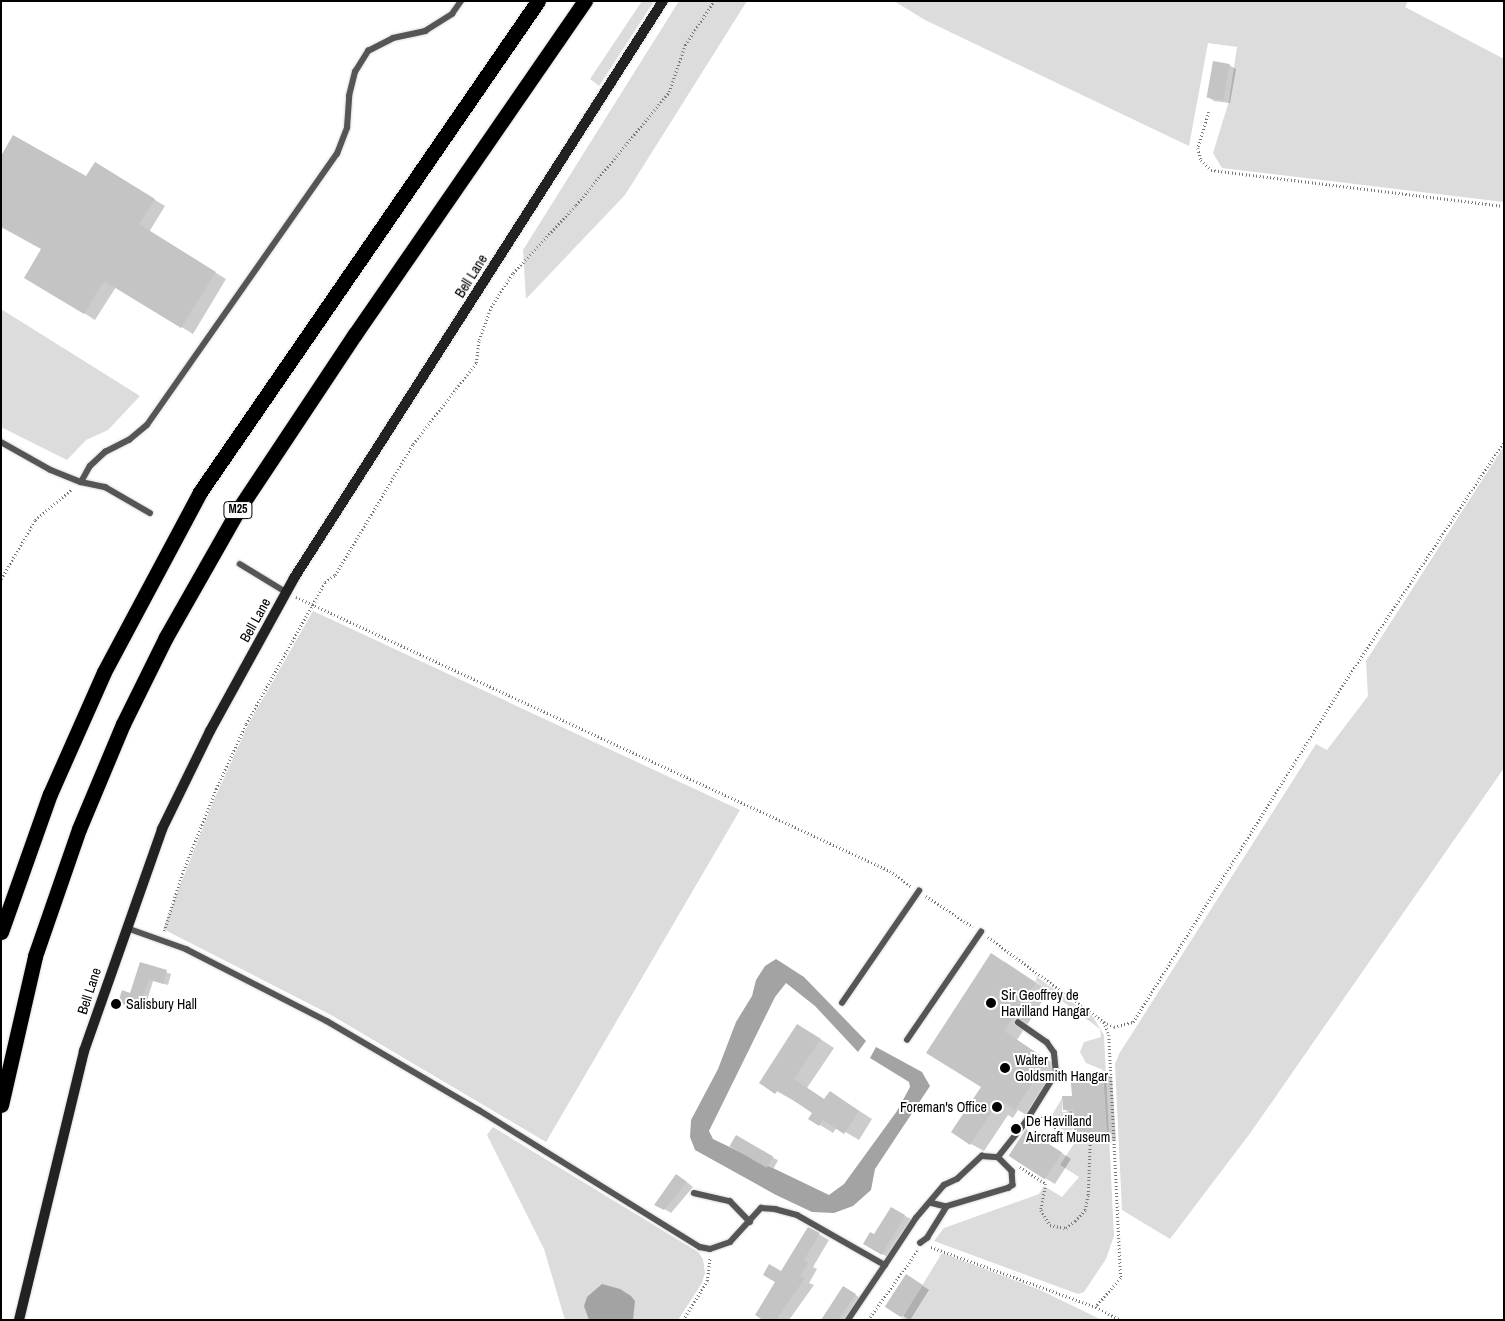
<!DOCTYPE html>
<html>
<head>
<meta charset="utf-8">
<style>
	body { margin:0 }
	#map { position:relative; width:1505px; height:1321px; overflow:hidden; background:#fff; font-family:"Archivo Narrow",sans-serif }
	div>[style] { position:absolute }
	.green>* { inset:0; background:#dcdcdc }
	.water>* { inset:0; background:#a3a3a3 }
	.shadow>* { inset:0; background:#0003; transform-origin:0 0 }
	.building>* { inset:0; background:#c4c4c4; transform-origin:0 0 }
	.path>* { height:2.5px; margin-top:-1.25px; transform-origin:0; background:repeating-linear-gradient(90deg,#777 0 1px,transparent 0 3.5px) }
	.roads { filter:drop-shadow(0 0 1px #dbdbdb) drop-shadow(0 0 1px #dbdbdb) }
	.service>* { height:5.5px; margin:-2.75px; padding:0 2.75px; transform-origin:2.75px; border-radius:2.75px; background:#555 }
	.secondary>* { height:10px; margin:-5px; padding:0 5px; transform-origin:5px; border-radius:5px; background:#222 }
	.motorway>* { height:15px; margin:-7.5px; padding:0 7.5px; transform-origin:7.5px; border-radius:7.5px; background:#000 }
	.dots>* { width:14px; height:14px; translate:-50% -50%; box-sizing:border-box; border:2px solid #fff; border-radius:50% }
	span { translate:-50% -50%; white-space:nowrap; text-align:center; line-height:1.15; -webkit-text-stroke:4px #fff; paint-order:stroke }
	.shield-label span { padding:1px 4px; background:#fff; border:1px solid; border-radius:4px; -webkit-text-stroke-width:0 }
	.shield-label { font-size:12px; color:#000; font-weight:700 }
	.street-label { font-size:14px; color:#000 }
	.poi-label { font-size:14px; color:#000 }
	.left { translate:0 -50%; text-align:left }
	.right { translate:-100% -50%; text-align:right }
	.frame { position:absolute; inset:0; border:2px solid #000; pointer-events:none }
</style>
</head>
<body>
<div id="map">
	<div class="green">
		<div style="clip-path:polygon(642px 1px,654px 1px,599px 86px,590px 79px)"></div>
		<div style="clip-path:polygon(679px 1px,747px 1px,625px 195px,526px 299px,523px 250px)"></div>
		<div style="clip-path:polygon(894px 1px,1408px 1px,1405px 7px,1504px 59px,1504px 202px,1222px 168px,1213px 153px,1229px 101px,1237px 47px,1208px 43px,1189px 146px,925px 20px)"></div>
		<div style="clip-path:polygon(1px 309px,140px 396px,108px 430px,86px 440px,67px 460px,1px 427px)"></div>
		<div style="clip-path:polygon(1504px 446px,1504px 768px,1251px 1132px,1170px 1239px,1122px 1210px,1115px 1064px,1119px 1054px,1316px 744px,1327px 750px,1368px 696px,1366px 661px)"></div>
		<div style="clip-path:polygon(313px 611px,740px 810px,546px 1142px,331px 1015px,163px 929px,213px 802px,248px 725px)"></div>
		<div style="clip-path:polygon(1030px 972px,1093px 1017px,1104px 1035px,1114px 1236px,1106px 1259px,1084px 1292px,1078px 1294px,934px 1241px,944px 1228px,1039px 1194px,1044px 1186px,1062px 1197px,1079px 1177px,1060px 1165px,1075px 1142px,1074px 1137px,1107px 1135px,1103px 1070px,1086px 1063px,1080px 1052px,1084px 1042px,1101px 1037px,1100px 1029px,1035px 981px,1037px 978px)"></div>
		<div style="clip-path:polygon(1062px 1098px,1062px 1112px,1072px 1111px,1073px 1137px,1049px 1120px)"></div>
		<div style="clip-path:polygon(493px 1127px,698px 1252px,703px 1259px,705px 1273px,702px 1283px,678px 1320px,565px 1320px,544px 1249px,487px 1135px)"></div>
		<div style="clip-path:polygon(942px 1253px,1038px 1289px,1102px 1320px,901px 1320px)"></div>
	</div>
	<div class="water">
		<div style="clip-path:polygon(776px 959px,804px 977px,866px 1041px,858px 1052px,815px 1006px,786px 983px,775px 997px,709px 1131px,713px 1139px,829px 1195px,844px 1184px,897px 1111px,910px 1087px,909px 1082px,870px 1058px,876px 1047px,922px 1072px,930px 1086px,875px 1169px,871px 1190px,853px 1206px,834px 1213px,812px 1212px,776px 1195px,695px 1150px,690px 1137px,691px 1120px,718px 1069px,736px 1022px,752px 996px,756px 980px,765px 966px)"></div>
		<div style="clip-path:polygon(602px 1284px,620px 1289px,631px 1296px,635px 1301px,633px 1320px,589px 1320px,584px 1306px,587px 1297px)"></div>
	</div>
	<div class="shadow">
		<div style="clip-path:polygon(1229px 65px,1236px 69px,1230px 103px,1214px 101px,1208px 97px)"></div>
		<div style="clip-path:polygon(106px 170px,165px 206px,149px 232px,226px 279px,193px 334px,116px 287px,95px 320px,84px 313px,86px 178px)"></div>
		<div style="clip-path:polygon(1005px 962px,1049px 991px,1017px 1040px,1060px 1068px,1028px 1116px,1018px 1110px,1013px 1118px,1008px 1115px,984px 1151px,971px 1144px)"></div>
		<div style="clip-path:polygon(140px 963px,171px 974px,168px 985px,153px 981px,144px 1011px,119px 1002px,131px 994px)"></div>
		<div style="clip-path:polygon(811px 1033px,834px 1048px,807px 1088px,825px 1100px,844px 1101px,872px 1119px,859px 1140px,837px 1127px,833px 1133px,820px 1125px,814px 1112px,760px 1082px)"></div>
		<div style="clip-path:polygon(1102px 1072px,1112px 1078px,1116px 1140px,1085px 1142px,1075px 1136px,1074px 1115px,1064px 1109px)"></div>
		<div style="left:736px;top:1137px;width:48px;height:9px;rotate:29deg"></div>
		<div style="clip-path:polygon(1037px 1137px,1071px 1159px,1055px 1184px,1045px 1178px)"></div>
		<div style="clip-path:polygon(683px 1179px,693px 1187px,671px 1213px,656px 1204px)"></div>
		<div style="clip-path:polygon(892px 1209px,911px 1219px,889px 1258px,865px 1244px,874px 1236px)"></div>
		<div style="clip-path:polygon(808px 1228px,829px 1240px,813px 1267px,817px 1269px,809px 1283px,814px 1285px,789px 1320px,766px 1320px,782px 1273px)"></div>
		<div style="left:907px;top:1276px;width:26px;height:36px;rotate:32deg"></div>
		<div style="clip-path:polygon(844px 1287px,860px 1298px,846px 1320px,822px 1320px)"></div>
	</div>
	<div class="building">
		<div style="left:1213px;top:61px;width:17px;height:37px;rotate:10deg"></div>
		<div style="clip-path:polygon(13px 135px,86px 176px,95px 162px,155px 199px,139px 224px,216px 272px,181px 328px,104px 281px,84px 314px,24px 278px,41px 249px,1px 227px,1px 156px)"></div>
		<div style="clip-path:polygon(991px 953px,1036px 983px,1004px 1031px,1047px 1060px,1015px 1110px,1005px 1103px,999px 1112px,994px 1108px,970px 1145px,951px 1132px,981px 1087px,926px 1053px)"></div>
		<div style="clip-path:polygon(140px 962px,167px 970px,163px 984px,149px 979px,139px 1009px,118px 1003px,122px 990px,130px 993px)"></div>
		<div style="clip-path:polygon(797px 1024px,821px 1039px,794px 1079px,824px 1099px,830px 1091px,859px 1111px,844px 1134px,823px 1120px,819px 1126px,808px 1119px,812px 1113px,778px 1090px,775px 1094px,759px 1083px)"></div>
		<div style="clip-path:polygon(1103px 1071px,1106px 1135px,1074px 1137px,1073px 1109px,1063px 1110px,1062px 1096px,1072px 1096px,1070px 1073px)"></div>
		<div style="left:1026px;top:1129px;width:43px;height:32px;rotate:33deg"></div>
		<div style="left:736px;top:1135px;width:43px;height:13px;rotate:30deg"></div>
		<div style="clip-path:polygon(676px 1174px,687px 1182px,664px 1210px,654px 1205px)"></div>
		<div style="clip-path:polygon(891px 1207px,905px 1215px,882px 1255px,863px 1244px,870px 1232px,874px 1234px)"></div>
		<div style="clip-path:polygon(808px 1227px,820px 1233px,804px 1260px,808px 1263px,800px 1276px,805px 1278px,776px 1320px,763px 1320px,755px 1315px,775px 1282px,763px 1275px,769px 1264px,781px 1271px)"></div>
		<div style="left:906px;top:1274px;width:20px;height:39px;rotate:33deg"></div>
		<div style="clip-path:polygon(843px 1286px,856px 1294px,838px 1320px,821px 1320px)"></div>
	</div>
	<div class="path">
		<div style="left:1209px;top:112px;width:38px;rotate:107deg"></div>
		<div style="left:1198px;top:148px;width:12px;rotate:76deg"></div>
		<div style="left:1201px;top:160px;width:14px;rotate:45deg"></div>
		<div style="left:1211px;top:170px;width:295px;rotate:7deg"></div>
		<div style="left:1px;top:579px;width:68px;rotate:-60deg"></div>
		<div style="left:35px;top:520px;width:48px;rotate:-40deg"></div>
		<div style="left:296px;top:597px;width:654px;rotate:24.76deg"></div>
		<div style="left:890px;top:871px;width:26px;rotate:36deg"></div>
		<div style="left:926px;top:896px;width:56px;rotate:33.4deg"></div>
		<div style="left:164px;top:931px;width:60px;rotate:-72.5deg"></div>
		<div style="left:182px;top:874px;width:92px;rotate:-68.2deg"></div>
		<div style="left:216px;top:789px;width:72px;rotate:-65.2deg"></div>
		<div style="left:246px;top:724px;width:162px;rotate:-60.9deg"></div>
		<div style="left:325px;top:582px;width:12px;rotate:-35deg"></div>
		<div style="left:335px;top:575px;width:152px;rotate:-59.2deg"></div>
		<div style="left:413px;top:444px;width:103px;rotate:-52.1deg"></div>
		<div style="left:476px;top:363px;width:23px;rotate:-83deg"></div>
		<div style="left:479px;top:340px;width:35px;rotate:-70deg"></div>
		<div style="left:491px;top:307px;width:40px;rotate:-57.1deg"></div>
		<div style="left:513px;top:273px;width:93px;rotate:-47.2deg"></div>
		<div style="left:576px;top:205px;width:146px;rotate:-50.5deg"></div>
		<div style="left:669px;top:92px;width:50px;rotate:-71.2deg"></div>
		<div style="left:685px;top:45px;width:53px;rotate:-56.6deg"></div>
		<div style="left:988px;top:937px;width:144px;rotate:36.2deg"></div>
		<div style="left:1104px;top:1022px;width:14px;rotate:69deg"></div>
		<div style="left:1109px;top:1035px;width:243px;rotate:87.2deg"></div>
		<div style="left:1121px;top:1278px;width:38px;rotate:131deg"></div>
		<div style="left:1104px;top:1022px;width:11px;rotate:27deg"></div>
		<div style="left:1114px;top:1027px;width:20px;rotate:-15deg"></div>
		<div style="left:1133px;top:1022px;width:396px;rotate:-58.1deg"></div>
		<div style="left:1342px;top:686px;width:294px;rotate:-56.5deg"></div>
		<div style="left:1063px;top:1078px;width:8px"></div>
		<div style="left:1020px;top:1167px;width:31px;rotate:33deg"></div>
		<div style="left:1046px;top:1184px;width:26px;rotate:101deg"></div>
		<div style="left:1041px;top:1210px;width:17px;rotate:59deg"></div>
		<div style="left:1050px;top:1225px;width:16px;rotate:11deg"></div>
		<div style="left:1066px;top:1228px;width:11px;rotate:-38deg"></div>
		<div style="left:1075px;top:1221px;width:15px;rotate:-48deg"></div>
		<div style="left:1085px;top:1210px;width:15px;rotate:-79deg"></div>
		<div style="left:1088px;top:1195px;width:54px;rotate:-87.9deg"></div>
		<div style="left:1090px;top:1141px;width:17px;rotate:-177deg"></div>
		<div style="left:1073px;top:1140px;width:41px;rotate:-145.9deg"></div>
		<div style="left:931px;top:1247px;width:176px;rotate:20deg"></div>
		<div style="left:1096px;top:1307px;width:27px;rotate:28deg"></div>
		<div style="left:683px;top:1320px;width:46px;rotate:-58.4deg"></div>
		<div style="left:707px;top:1281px;width:23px;rotate:-83deg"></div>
		<div style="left:868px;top:1320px;width:85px;rotate:-54.6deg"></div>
	</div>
	<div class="roads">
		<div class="service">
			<div style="left:1px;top:442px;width:57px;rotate:29.2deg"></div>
			<div style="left:51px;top:470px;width:32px;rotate:22deg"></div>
			<div style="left:81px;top:482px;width:25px;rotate:12deg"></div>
			<div style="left:105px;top:487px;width:52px;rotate:30deg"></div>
			<div style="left:81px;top:482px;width:18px;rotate:-61deg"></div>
			<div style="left:90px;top:466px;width:21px;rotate:-43deg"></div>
			<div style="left:105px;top:452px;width:27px;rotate:-27deg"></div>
			<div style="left:129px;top:440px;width:23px;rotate:-40deg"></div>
			<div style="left:147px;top:425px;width:331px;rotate:-55deg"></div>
			<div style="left:337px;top:154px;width:28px;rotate:-69deg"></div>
			<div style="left:347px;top:128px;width:32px;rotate:-86deg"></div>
			<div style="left:349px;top:96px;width:25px;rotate:-76deg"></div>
			<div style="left:355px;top:72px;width:25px;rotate:-58deg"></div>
			<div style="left:368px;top:51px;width:28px;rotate:-27deg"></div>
			<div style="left:393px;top:38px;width:33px;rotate:-12deg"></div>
			<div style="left:425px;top:31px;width:32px;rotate:-32deg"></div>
			<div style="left:452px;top:14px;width:16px;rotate:-55deg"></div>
			<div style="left:240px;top:564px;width:54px;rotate:31.3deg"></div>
			<div style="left:127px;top:928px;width:63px;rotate:19.6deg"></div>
			<div style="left:186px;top:949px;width:158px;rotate:27.1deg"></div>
			<div style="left:327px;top:1021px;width:176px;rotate:30.4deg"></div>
			<div style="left:479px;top:1110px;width:260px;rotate:31.8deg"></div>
			<div style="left:700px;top:1247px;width:10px;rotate:11deg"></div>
			<div style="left:710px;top:1249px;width:21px;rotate:-19deg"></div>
			<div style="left:730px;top:1242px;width:46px;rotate:-47.6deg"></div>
			<div style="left:761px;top:1208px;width:14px;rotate:4deg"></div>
			<div style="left:775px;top:1209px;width:23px;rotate:15deg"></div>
			<div style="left:797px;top:1215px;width:101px;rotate:29.6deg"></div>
			<div style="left:885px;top:1265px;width:56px;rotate:-56.6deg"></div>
			<div style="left:916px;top:1218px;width:43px;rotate:-49.7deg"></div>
			<div style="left:944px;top:1185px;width:14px;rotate:-25deg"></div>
			<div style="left:957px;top:1179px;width:34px;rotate:-43deg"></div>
			<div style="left:982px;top:1156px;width:16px;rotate:4deg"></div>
			<div style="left:998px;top:1157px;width:20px;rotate:45deg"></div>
			<div style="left:1012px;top:1171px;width:14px;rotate:86deg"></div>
			<div style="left:1013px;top:1185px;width:5px;rotate:143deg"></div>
			<div style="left:1009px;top:1188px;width:66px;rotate:163.2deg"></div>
			<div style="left:946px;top:1207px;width:16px;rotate:-166deg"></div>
			<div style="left:842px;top:1003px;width:136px;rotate:-55.5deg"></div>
			<div style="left:907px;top:1040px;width:131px;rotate:-55.6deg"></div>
			<div style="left:998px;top:1157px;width:43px;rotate:-51.5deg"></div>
			<div style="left:1025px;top:1123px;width:59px;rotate:-58.2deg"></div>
			<div style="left:1056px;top:1073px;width:20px;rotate:-96deg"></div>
			<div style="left:1054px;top:1053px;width:12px;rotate:-125deg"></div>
			<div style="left:1047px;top:1043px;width:35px;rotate:-145deg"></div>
			<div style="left:694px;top:1193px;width:37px;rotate:13deg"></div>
			<div style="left:730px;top:1201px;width:29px;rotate:46deg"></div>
			<div style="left:920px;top:1243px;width:9px;rotate:-36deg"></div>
			<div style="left:927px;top:1238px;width:36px;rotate:-58deg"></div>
			<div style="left:848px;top:1320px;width:66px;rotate:-56.1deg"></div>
		</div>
		<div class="secondary">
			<div style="left:19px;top:1320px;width:277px;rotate:-76.4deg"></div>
			<div style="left:84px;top:1051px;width:235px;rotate:-70.6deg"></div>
			<div style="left:162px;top:829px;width:109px;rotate:-63.9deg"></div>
			<div style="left:210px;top:731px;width:175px;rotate:-61.2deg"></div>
			<div style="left:294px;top:578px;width:685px;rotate:-57.4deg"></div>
		</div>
		<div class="motorway">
			<div style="left:1px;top:932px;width:146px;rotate:-70.5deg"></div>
			<div style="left:50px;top:794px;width:133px;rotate:-66.1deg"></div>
			<div style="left:104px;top:672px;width:204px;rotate:-61.9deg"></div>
			<div style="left:200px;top:492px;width:596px;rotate:-55.46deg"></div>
			<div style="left:1px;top:1105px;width:153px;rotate:-77.1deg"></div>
			<div style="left:35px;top:956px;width:134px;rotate:-70.9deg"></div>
			<div style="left:79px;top:829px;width:114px;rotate:-67.3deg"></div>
			<div style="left:123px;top:724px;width:97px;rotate:-63.7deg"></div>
			<div style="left:166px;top:637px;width:146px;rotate:-60.4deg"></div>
			<div style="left:238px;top:510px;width:211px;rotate:-56.4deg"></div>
			<div style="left:355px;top:334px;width:405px;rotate:-55.4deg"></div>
		</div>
	</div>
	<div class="dots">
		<div style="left:991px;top:1003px;background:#000"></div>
		<div style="left:116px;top:1004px;background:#000"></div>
		<div style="left:1005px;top:1068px;background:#000"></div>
		<div style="left:997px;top:1107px;background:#000"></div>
		<div style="left:1016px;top:1129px;background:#000"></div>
	</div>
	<div class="shield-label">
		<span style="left:238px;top:510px">M25</span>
	</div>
	<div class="street-label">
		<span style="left:471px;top:276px;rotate:-58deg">Bell Lane</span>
		<span style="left:255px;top:620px;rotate:-61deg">Bell Lane</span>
		<span style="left:89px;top:991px;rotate:-72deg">Bell Lane</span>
	</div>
	<div class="poi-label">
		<span class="left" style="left:1001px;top:1003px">Sir Geoffrey de<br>Havilland Hangar</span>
		<span class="left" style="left:126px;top:1004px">Salisbury Hall</span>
		<span class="left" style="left:1015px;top:1068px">Walter<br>Goldsmith Hangar</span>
		<span class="right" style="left:987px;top:1107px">Foreman's Office</span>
		<span class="left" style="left:1026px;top:1129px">De Havilland<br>Aircraft Museum</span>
	</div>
	<div class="frame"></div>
</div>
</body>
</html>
